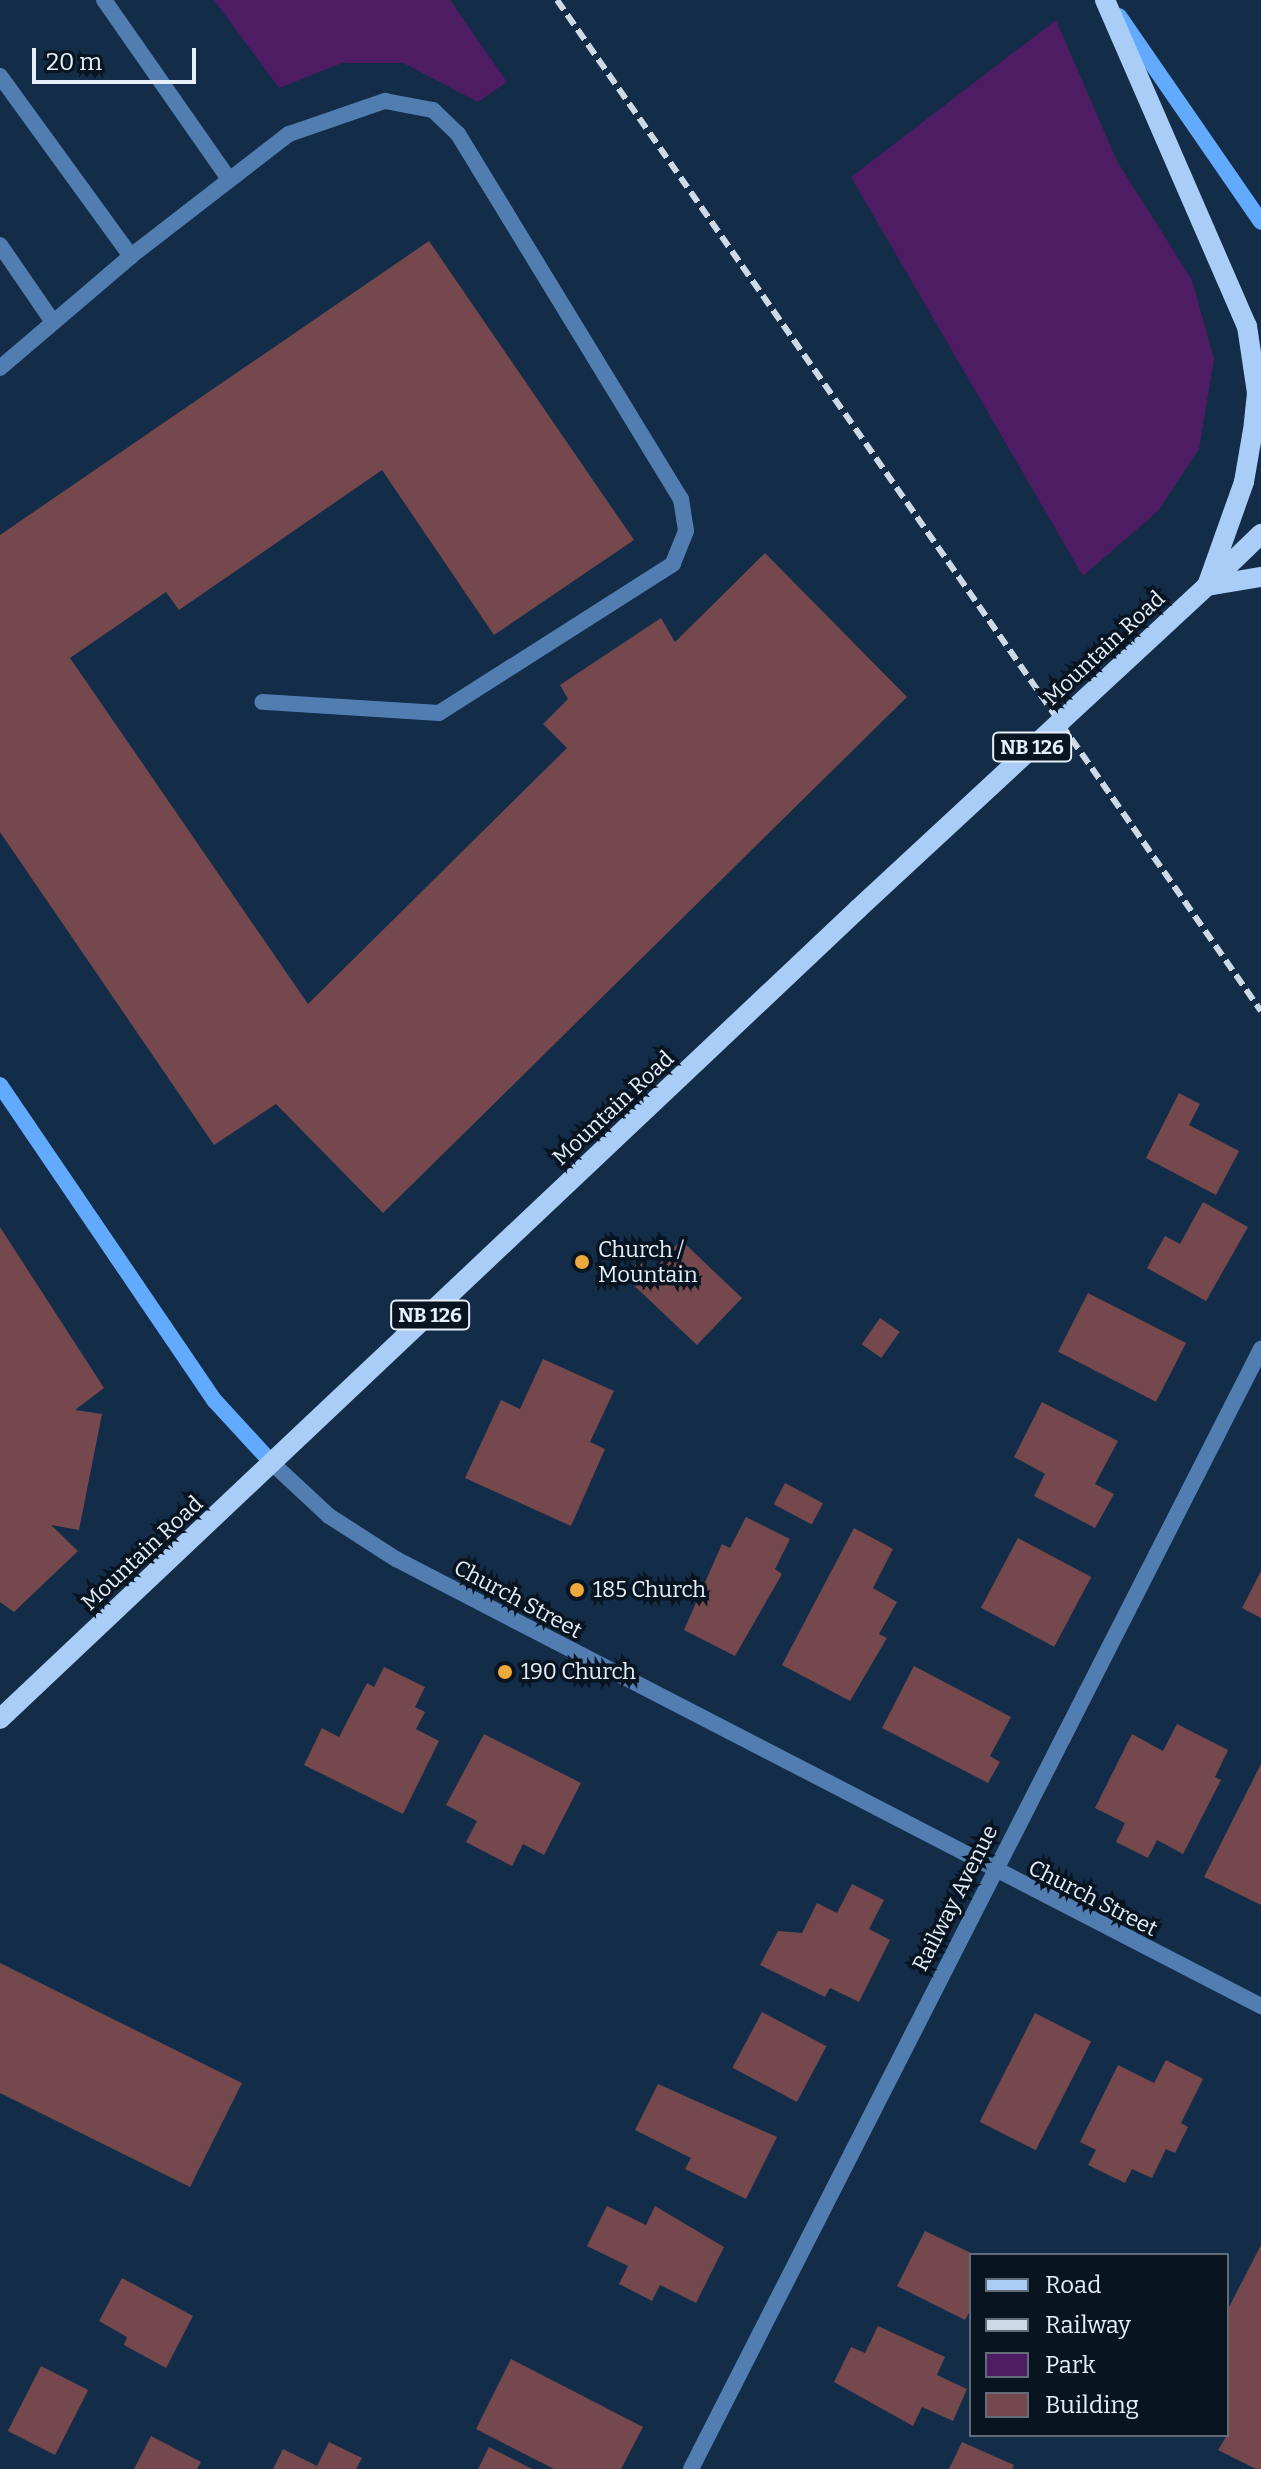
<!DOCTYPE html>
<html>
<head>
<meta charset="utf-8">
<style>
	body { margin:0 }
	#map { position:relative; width:1261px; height:2469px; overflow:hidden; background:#132c48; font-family:Bitter,serif }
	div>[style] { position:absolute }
	.green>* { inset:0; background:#4d1c63 }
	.building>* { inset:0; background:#74484c; transform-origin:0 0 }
	.lane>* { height:16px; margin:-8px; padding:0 8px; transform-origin:8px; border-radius:8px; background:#517db1 }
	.street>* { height:16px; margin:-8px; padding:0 8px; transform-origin:8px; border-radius:8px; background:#517db1 }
	.secondary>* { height:16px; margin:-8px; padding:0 8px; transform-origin:8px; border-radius:8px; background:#62aafe }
	.primary>* { height:20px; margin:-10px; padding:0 10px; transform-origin:10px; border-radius:10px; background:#aacdf8 }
	.rail>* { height:6px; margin-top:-3px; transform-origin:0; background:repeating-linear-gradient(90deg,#cdd9e6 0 12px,transparent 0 18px) }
	.primary-bridge>* { height:20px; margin:-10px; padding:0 10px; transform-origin:10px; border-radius:10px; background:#aacdf8 }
	.dots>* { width:22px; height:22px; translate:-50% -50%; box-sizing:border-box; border:4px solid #091421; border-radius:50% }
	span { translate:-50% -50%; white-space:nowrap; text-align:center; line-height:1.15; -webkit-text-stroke:7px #091421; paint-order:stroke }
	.shield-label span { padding:2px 6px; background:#091421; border:2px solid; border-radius:6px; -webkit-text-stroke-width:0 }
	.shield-label { font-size:20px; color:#e6f0fb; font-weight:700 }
	.street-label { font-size:22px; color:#e6f0fb }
	.poi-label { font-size:22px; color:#e6f0fb }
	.left { translate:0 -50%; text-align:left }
	.legend { position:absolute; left:969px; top:2253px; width:260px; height:184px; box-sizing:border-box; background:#091421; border:2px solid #616c78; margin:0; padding:10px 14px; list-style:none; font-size:24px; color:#e6f0fb }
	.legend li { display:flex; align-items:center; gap:16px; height:40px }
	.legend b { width:40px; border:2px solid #616c78 }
	.scale { position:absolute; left:32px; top:48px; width:164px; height:36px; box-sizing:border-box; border:4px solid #e6f0fb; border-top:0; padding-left:10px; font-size:24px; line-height:28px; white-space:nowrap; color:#e6f0fb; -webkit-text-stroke:6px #091421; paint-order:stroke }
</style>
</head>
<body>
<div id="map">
	<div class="green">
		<div style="clip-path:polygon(214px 0,450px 0,507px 82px,478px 102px,403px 63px,342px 63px,279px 88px)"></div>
		<div style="clip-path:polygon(1056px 20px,1117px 161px,1192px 280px,1214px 359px,1199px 449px,1158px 511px,1083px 576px,851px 177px)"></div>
	</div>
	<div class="building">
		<div style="clip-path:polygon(429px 241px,634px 540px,494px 635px,382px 470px,179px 610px,166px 592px,70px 658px,308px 1004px,567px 748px,543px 724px,568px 699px,560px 685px,661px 618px,675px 642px,765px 553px,907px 697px,383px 1213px,276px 1104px,214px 1145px,0 832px,0 535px)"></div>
		<div style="clip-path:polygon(1179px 1093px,1200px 1104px,1189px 1125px,1239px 1151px,1216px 1195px,1146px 1158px)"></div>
		<div style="clip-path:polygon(1203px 1202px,1248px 1227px,1206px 1301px,1147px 1268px,1165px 1236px,1180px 1244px)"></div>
		<div style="clip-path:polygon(0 1227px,104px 1388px,75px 1410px,102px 1414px,79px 1530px,51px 1525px,78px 1551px,14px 1612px,0 1602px)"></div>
		<div style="clip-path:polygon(681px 1240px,742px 1298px,697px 1345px,625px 1277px,639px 1261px,651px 1272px)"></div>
		<div style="left:1088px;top:1293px;width:110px;height:66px;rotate:27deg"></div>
		<div style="left:880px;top:1318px;width:24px;height:32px;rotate:35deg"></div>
		<div style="clip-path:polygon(543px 1359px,614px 1391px,590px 1442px,605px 1449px,571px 1526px,465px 1478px,501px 1400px,520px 1409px)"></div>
		<div style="clip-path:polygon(1042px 1402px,1118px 1441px,1095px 1484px,1114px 1494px,1095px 1528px,1034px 1496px,1045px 1474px,1014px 1457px)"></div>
		<div style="left:785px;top:1483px;width:43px;height:24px;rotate:28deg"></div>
		<div style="clip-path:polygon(746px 1517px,790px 1539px,775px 1569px,782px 1574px,735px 1656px,684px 1630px,722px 1544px,730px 1548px)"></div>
		<div style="clip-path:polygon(854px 1528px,893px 1549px,873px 1588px,897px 1602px,879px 1634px,887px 1638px,850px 1701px,782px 1665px)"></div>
		<div style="left:1018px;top:1538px;width:83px;height:79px;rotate:28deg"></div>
		<div style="clip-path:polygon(1261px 1571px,1261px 1618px,1242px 1608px)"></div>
		<div style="clip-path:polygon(914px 1666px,1011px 1717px,990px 1756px,1000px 1762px,988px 1783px,882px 1728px)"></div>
		<div style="clip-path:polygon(384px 1667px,425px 1687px,415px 1707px,425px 1712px,416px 1729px,439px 1741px,403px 1814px,304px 1765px,322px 1728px,339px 1737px,367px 1683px,374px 1687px)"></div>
		<div style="clip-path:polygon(1177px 1724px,1228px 1750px,1215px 1777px,1221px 1780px,1183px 1854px,1157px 1840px,1148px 1858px,1116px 1842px,1125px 1823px,1095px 1808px,1132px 1734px,1163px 1751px)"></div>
		<div style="clip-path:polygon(484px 1734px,581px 1783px,544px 1855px,523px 1844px,512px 1866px,466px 1842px,477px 1821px,446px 1805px)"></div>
		<div style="clip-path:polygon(1261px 1764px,1261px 1905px,1204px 1877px)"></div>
		<div style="clip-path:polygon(852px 1884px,884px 1900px,869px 1929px,890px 1940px,859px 2002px,830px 1988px,825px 1997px,760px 1965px,778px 1931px,802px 1933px,817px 1903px,837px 1913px)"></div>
		<div style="clip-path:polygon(0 1963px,242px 2083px,190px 2187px,0 2093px)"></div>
		<div style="left:762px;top:2012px;width:73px;height:63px;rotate:28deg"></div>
		<div style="left:1035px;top:2013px;width:63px;height:122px;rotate:27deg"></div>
		<div style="clip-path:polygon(1166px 2060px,1203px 2079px,1181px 2123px,1188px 2127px,1175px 2153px,1166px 2149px,1152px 2178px,1132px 2169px,1125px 2183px,1088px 2165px,1096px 2150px,1080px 2142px,1118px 2065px,1154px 2083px)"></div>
		<div style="clip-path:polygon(658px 2084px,777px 2137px,746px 2199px,685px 2169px,691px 2158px,635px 2130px)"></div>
		<div style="clip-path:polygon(607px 2206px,646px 2225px,655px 2206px,724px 2247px,696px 2303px,660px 2285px,652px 2301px,619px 2284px,628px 2266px,587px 2246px)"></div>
		<div style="clip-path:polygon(925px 2231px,971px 2253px,971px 2309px,965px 2320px,897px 2286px)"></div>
		<div style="clip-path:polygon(1261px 2245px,1261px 2469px,1256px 2469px,1218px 2450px,1227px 2435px,1227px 2311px)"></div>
		<div style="clip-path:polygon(122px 2278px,193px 2316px,166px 2368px,124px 2345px,127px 2337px,99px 2321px)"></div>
		<div style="clip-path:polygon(878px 2326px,945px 2357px,937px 2375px,967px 2389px,953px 2421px,922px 2407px,913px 2426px,834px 2382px,851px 2347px,865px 2353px)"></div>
		<div style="clip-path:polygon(511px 2359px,643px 2427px,621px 2469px,554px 2469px,476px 2429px)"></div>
		<div style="left:41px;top:2366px;width:53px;height:73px;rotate:27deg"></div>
		<div style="clip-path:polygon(151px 2436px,201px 2462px,197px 2469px,134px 2469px)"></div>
		<div style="clip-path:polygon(329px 2442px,362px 2458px,356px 2469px,273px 2469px,283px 2449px,317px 2466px)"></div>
		<div style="clip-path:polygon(962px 2442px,1014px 2465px,1012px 2469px,949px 2469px)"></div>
		<div style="clip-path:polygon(489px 2447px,532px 2469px,478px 2469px)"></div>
	</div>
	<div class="lane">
		<div style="left:104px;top:0;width:218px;rotate:55.1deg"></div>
		<div style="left:0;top:76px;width:223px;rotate:54deg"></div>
		<div style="left:0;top:245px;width:93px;rotate:55.5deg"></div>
		<div style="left:0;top:368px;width:172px;rotate:-40.5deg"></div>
		<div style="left:131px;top:256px;width:200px;rotate:-37.7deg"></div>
		<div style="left:289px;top:134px;width:102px;rotate:-19deg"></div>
		<div style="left:385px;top:101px;width:49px;rotate:10.6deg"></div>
		<div style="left:433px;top:110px;width:35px;rotate:44deg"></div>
		<div style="left:458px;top:134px;width:428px;rotate:58.6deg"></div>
		<div style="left:681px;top:499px;width:32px;rotate:81deg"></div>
		<div style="left:686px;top:531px;width:35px;rotate:112deg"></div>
		<div style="left:673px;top:564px;width:277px;rotate:147.5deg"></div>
		<div style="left:439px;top:713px;width:177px;rotate:-176.4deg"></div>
	</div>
	<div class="street">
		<div style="left:272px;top:1463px;width:78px;rotate:42.9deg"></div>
		<div style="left:329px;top:1516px;width:80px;rotate:32.7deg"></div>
		<div style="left:396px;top:1559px;width:974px;rotate:27.33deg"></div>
		<div style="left:691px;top:2469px;width:1257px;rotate:-63.03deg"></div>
	</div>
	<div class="secondary">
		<div style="left:1119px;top:16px;width:250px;rotate:55.4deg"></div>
		<div style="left:0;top:1085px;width:382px;rotate:55.8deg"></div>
		<div style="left:215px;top:1401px;width:84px;rotate:47.4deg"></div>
	</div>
	<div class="primary">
		<div style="left:1105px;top:0;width:356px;rotate:66.5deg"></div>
		<div style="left:1247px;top:326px;width:68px;rotate:81.5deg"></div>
		<div style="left:1257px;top:393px;width:31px;rotate:96deg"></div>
		<div style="left:1254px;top:424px;width:59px;rotate:99.8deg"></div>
		<div style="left:1244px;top:482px;width:110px;rotate:109.6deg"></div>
		<div style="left:1210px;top:583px;width:71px;rotate:-43.9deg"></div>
		<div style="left:1207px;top:586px;width:55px;rotate:-9.5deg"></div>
		<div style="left:0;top:1719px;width:1180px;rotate:-43.35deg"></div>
	</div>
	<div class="rail">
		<div style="left:557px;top:0;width:1232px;rotate:55.15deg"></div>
	</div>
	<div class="primary-bridge">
		<div style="left:858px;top:909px;width:476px;rotate:-42.8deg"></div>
	</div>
	<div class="dots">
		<div style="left:582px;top:1262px;background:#eea83c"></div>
		<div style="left:577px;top:1590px;background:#eea83c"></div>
		<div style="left:505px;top:1672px;background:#eea83c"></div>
	</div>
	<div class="shield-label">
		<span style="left:1032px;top:747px">NB 126</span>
		<span style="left:430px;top:1315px">NB 126</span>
	</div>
	<div class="street-label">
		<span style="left:1104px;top:648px;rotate:-43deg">Mountain Road</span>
		<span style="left:613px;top:1108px;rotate:-43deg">Mountain Road</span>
		<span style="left:142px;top:1553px;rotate:-43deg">Mountain Road</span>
		<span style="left:518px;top:1599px;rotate:28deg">Church Street</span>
		<span style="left:955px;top:1898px;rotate:-63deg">Railway Avenue</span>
		<span style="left:1093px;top:1898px;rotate:27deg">Church Street</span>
	</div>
	<div class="poi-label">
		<span class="left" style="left:598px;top:1262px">Church /<br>Mountain</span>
		<span class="left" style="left:593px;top:1590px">185 Church</span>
		<span class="left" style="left:521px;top:1672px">190 Church</span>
	</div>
	<ul class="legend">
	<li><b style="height:10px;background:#aacdf8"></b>Road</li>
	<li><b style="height:10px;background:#cdd9e6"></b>Railway</li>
	<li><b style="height:22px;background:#4d1c63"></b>Park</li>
	<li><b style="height:22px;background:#74484c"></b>Building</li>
	</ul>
	<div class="scale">20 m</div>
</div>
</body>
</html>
